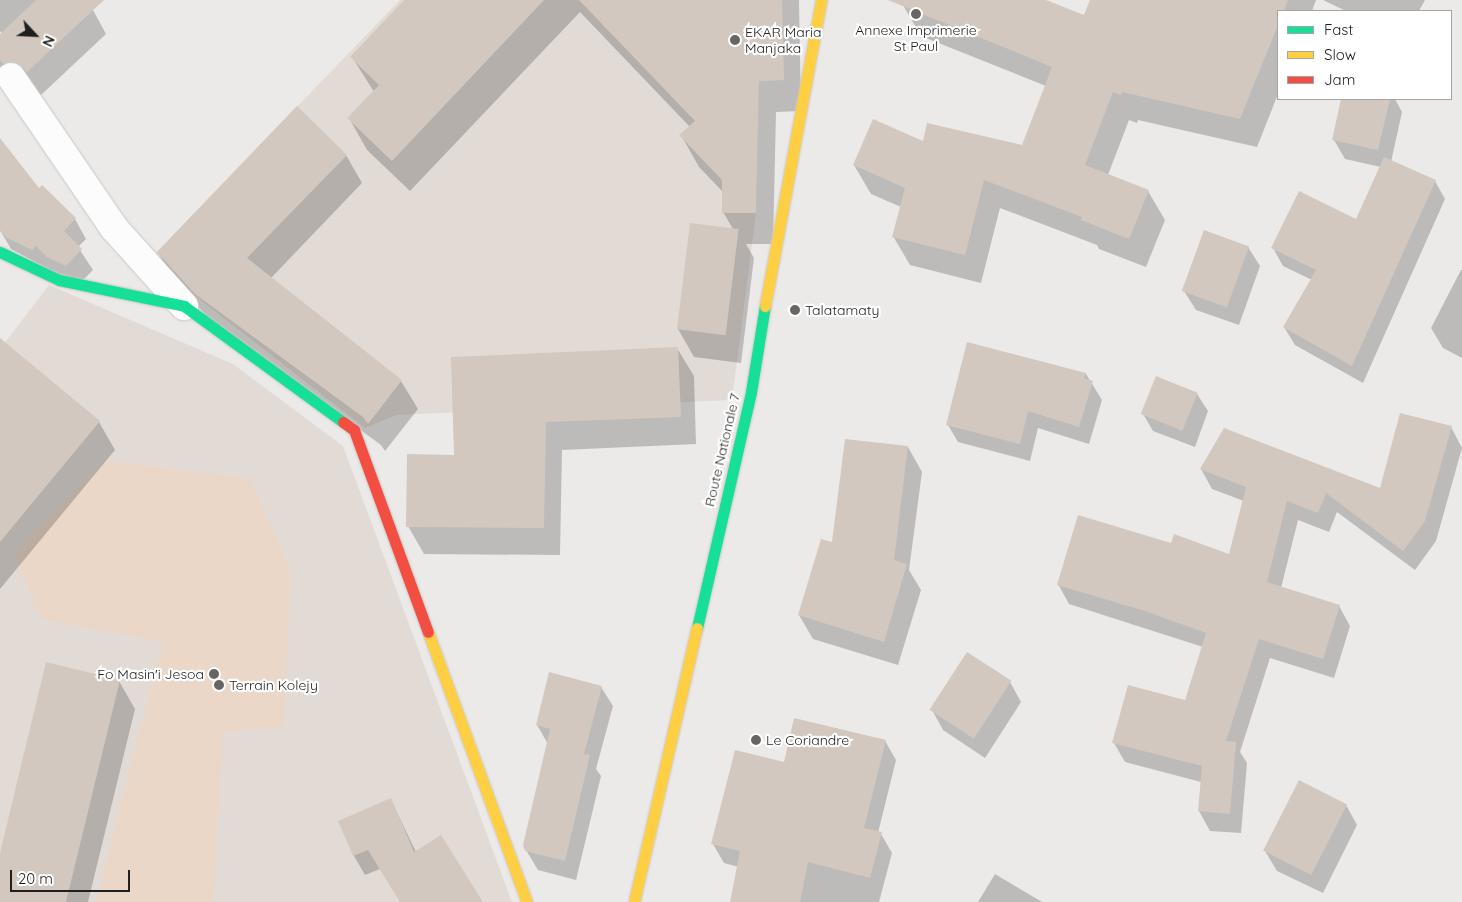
<!DOCTYPE html>
<html>
<head>
<meta charset="utf-8">
<style>
	body { margin:0 }
	#map { position:relative; width:1462px; height:902px; overflow:hidden; background:#eceae8; font-family:Quicksand,sans-serif }
	div>[style] { position:absolute }
	.built>* { inset:0; background:#e2dbd5 }
	.green>* { inset:0; background:#ebd7c8 }
	.shadow>* { inset:0; background:#0003 }
	.building>* { inset:0; background:#d2c8c0; transform-origin:0 0 }
	.roads { filter:drop-shadow(0 0 1px #c9c8c6) drop-shadow(0 0 1px #c9c8c6) }
	.street>* { height:28px; margin:-14px; padding:0 14px; transform-origin:14px; border-radius:14px; background:#fcfcfc }
	.fast>* { height:11px; margin:-5.5px; padding:0 5.5px; transform-origin:5.5px; border-radius:5.5px; background:#16e098 }
	.slow>* { height:11px; margin:-5.5px; padding:0 5.5px; transform-origin:5.5px; border-radius:5.5px; background:#ffcf43 }
	.jam>* { height:11px; margin:-5.5px; padding:0 5.5px; transform-origin:5.5px; border-radius:5.5px; background:#f24e42 }
	.dots>* { width:14px; height:14px; translate:-50% -50%; box-sizing:border-box; border:2px solid #fff; border-radius:50% }
	span { translate:-50% -50%; white-space:nowrap; text-align:center; line-height:1.15; -webkit-text-stroke:4.5px #fff; paint-order:stroke }
	.poi-label { font-size:14px; color:#211f1e }
	.left { translate:0 -50%; text-align:left }
	.right { translate:-100% -50%; text-align:right }
	.street-label { font-size:14px; color:#211f1e }
	.legend { position:absolute; left:1277px; top:10px; width:175px; height:90px; box-sizing:border-box; background:#fff; border:1px solid #a6a5a5; margin:0; padding:6px 9px; list-style:none; font-size:15px; color:#211f1e }
	.legend li { display:flex; align-items:center; gap:10px; height:25px }
	.legend b { width:25px; border:1px solid #a6a5a5 }
	.north { position:absolute; left:10px; top:10px; width:50px; height:50px; -webkit-text-stroke:4px #fff; paint-order:stroke; rotate:115deg; font-size:14px; font-weight:700; line-height:20px; text-align:center; color:#211f1e }
	.north::after { content:''; display:block; margin:auto; width:18px; height:22px; background:#211f1e; clip-path:polygon(50% 0,100% 100%,50% 72%,0 100%) }
	.scale { position:absolute; left:10px; top:870px; width:120px; height:22px; box-sizing:border-box; border:2px solid #211f1e; border-top:0; padding-left:6px; font-size:15px; line-height:18px; white-space:nowrap; color:#211f1e; -webkit-text-stroke:4px #fff; paint-order:stroke }
</style>
</head>
<body>
<div id="map">
	<div class="built">
		<div style="clip-path:polygon(400px 0,649px 0,759px 81px,756px 213px,732px 400px,396px 415px,365px 428px,149px 260px)"></div>
		<div style="clip-path:polygon(49px 285px,233px 364px,343px 446px,512px 902px,0 902px,0 349px)"></div>
	</div>
	<div class="green">
		<div style="clip-path:polygon(106px 461px,251px 479px,291px 573px,284px 727px,223px 732px,213px 902px,96px 902px,163px 642px,40px 619px,15px 554px)"></div>
	</div>
	<div class="shadow">
		<div style="clip-path:polygon(0 0,83px 0,93px 10px,106px 34px,41px 95px,32px 86px,2px 70px,0 66px,0 35px,2px 33px,0 31px)"></div>
		<div style="clip-path:polygon(406px 0,799px 0,801px 111px,776px 112px,773px 244px,746px 244px,754px 258px,741px 363px,694px 357px,678px 329px,733px 229px,723px 212px,723px 192px,699px 167px,681px 135px,690px 127px,580px 12px,410px 191px,367px 150px,349px 118px,374px 92px,352px 57px)"></div>
		<div style="clip-path:polygon(907px 0,1043px 0,1085px 17px,1091px 0,1316px 0,1312px 11px,1278px 11px,1278px 94px,1257px 147px,1138px 120px,1137px 123px,1129px 120px,1108px 175px,1148px 191px,1165px 220px,1146px 267px,1099px 249px,1097px 245px,1000px 208px,981px 283px,910px 265px,893px 236px,901px 207px,871px 194px,854px 165px,923px 142px,1023px 147px,1046px 86px,921px 36px,904px 7px)"></div>
		<div style="clip-path:polygon(1323px 0,1425px 0,1419px 11px,1346px 11px)"></div>
		<div style="clip-path:polygon(1343px 99px,1395px 99px,1402px 112px,1391px 162px,1435px 181px,1445px 199px,1363px 383px,1295px 345px,1284px 327px,1312px 280px,1283px 266px,1273px 248px,1357px 221px,1381px 167px,1345px 159px,1334px 140px)"></div>
		<div style="clip-path:polygon(0 140px,39px 190px,42px 187px,75px 219px,86px 239px,78px 247px,93px 270px,78px 285px,11px 249px,0 230px)"></div>
		<div style="clip-path:polygon(346px 155px,362px 183px,271px 278px,401px 381px,418px 409px,385px 451px,381px 445px,212px 322px,174px 280px,158px 252px)"></div>
		<div style="clip-path:polygon(1248px 247px,1260px 266px,1239px 325px,1196px 310px,1184px 291px)"></div>
		<div style="clip-path:polygon(1461px 270px,1462px 270px,1462px 358px,1443px 348px,1431px 328px)"></div>
		<div style="clip-path:polygon(6px 344px,99px 422px,115px 450px,0 589px,0 351px)"></div>
		<div style="clip-path:polygon(677px 348px,694px 376px,696px 444px,562px 450px,560px 555px,424px 554px,408px 526px,456px 456px)"></div>
		<div style="clip-path:polygon(1086px 374px,1102px 400px,1089px 444px,1038px 428px,1030px 461px,958px 442px,948px 425px)"></div>
		<div style="clip-path:polygon(1197px 394px,1208px 411px,1195px 447px,1153px 431px,1143px 414px)"></div>
		<div style="clip-path:polygon(1451px 427px,1462px 448px,1436px 541px,1415px 570px,1337px 512px,1329px 532px,1298px 520px,1281px 588px,1339px 606px,1350px 626px,1334px 678px,1270px 658px,1240px 752px,1247px 763px,1241px 833px,1210px 831px,1199px 811px,1201px 782px,1125px 762px,1114px 743px,1186px 701px,1203px 647px,1069px 604px,1058px 584px,1171px 545px,1230px 556px,1244px 501px,1212px 489px,1201px 469px,1380px 489px)"></div>
		<div style="clip-path:polygon(908px 447px,922px 472px,909px 570px,921px 590px,898px 665px,813px 639px,799px 615px,834px 544px)"></div>
		<div style="clip-path:polygon(119px 681px,135px 709px,88px 902px,0 902px,0 858px)"></div>
		<div style="clip-path:polygon(1010px 682px,1021px 702px,985px 758px,943px 730px,932px 710px)"></div>
		<div style="clip-path:polygon(601px 687px,613px 706px,596px 769px,601px 776px,576px 880px,538px 870px,526px 850px,548px 744px,537px 725px)"></div>
		<div style="clip-path:polygon(885px 741px,896px 760px,878px 833px,881px 834px,892px 853px,879px 902px,731px 902px,739px 867px,724px 863px,713px 844px,784px 763px)"></div>
		<div style="clip-path:polygon(391px 800px,416px 852px,481px 902px,401px 902px,380px 869px,365px 875px,354px 856px,340px 821px)"></div>
		<div style="clip-path:polygon(1346px 805px,1357px 825px,1323px 893px,1277px 871px,1265px 851px)"></div>
		<div style="clip-path:polygon(995px 874px,1042px 902px,978px 902px)"></div>
	</div>
	<div class="building">
		<div style="clip-path:polygon(36px 0,104px 0,27px 72px,17px 63px,3px 64px,0 60px,0 34px)"></div>
		<div style="clip-path:polygon(404px 0,544px 0,392px 161px,347px 118px,379px 85px,350px 57px)"></div>
		<div style="clip-path:polygon(579px 0,782px 0,784px 80px,759px 81px,756px 213px,722px 213px,722px 180px,679px 135px,695px 121px)"></div>
		<div style="clip-path:polygon(888px 0,1046px 0,1084px 15px,1090px 0,1288px 0,1284px 11px,1278px 11px,1278px 25px,1240px 119px,1122px 92px,1121px 95px,1113px 92px,1085px 165px,1149px 190px,1129px 239px,1081px 220px,1082px 217px,984px 180px,965px 255px,892px 237px,905px 188px,853px 165px,873px 119px,923px 141px,927px 123px,1022px 145px,1052px 67px)"></div>
		<div style="clip-path:polygon(1341px 99px,1390px 99px,1378px 150px,1332px 140px)"></div>
		<div style="clip-path:polygon(297px 106px,347px 155px,247px 258px,402px 380px,368px 424px,363px 417px,195px 294px,157px 252px)"></div>
		<div style="clip-path:polygon(0 138px,39px 188px,42px 185px,76px 218px,64px 231px,82px 249px,66px 266px,47px 257px,36px 246px,32px 250px,7px 238px,0 231px)"></div>
		<div style="clip-path:polygon(1384px 157px,1436px 180px,1352px 366px,1283px 327px,1316px 270px,1271px 248px,1299px 191px,1356px 219px)"></div>
		<div style="left:690px;top:223px;width:49px;height:107px;rotate:7deg"></div>
		<div style="left:1204px;top:230px;width:48px;height:65px;rotate:20deg"></div>
		<div style="clip-path:polygon(0 338px,100px 421px,0 542px)"></div>
		<div style="clip-path:polygon(967px 342px,1086px 373px,1084px 378px,1093px 381px,1079px 427px,1028px 411px,1020px 444px,946px 425px)"></div>
		<div style="clip-path:polygon(678px 347px,681px 417px,546px 422px,544px 528px,406px 527px,407px 454px,454px 455px,451px 357px)"></div>
		<div style="left:1156px;top:376px;width:45px;height:41px;rotate:22deg"></div>
		<div style="clip-path:polygon(1400px 413px,1452px 426px,1425px 521px,1403px 551px,1326px 493px,1318px 513px,1287px 501px,1267px 582px,1340px 605px,1323px 659px,1259px 639px,1226px 741px,1236px 742px,1230px 814px,1198px 811px,1202px 766px,1112px 743px,1128px 685px,1185px 700px,1206px 633px,1145px 611px,1057px 585px,1078px 515px,1171px 543px,1174px 534px,1229px 554px,1246px 487px,1200px 469px,1224px 428px,1380px 488px)"></div>
		<div style="clip-path:polygon(845px 439px,908px 446px,894px 560px,907px 564px,884px 642px,798px 615px,821px 539px,832px 542px)"></div>
		<div style="left:967px;top:652px;width:53px;height:69px;rotate:33deg"></div>
		<div style="clip-path:polygon(46px 662px,120px 680px,66px 902px,0 902px,0 853px)"></div>
		<div style="clip-path:polygon(549px 672px,602px 686px,584px 754px,590px 755px,565px 861px,525px 851px,523px 845px,550px 729px,536px 725px)"></div>
		<div style="clip-path:polygon(794px 718px,886px 740px,864px 828px,882px 832px,870px 878px,808px 862px,800px 902px,730px 902px,740px 851px,711px 844px,735px 750px,784px 762px)"></div>
		<div style="left:1299px;top:780px;width:54px;height:79px;rotate:27deg"></div>
		<div style="clip-path:polygon(391px 798px,414px 852px,441px 835px,483px 902px,400px 902px,368px 850px,353px 856px,338px 821px)"></div>
	</div>
	<div class="roads">
		<div class="street">
			<div style="left:11px;top:77px;width:183px;rotate:55.7deg"></div>
			<div style="left:114px;top:228px;width:105px;rotate:48.1deg"></div>
		</div>
		<div class="fast">
			<div style="left:0;top:252px;width:65px;rotate:25.4deg"></div>
			<div style="left:59px;top:280px;width:128px;rotate:11.7deg"></div>
			<div style="left:184px;top:306px;width:197px;rotate:36.1deg"></div>
			<div style="left:697px;top:628px;width:242px;rotate:-77.1deg"></div>
			<div style="left:751px;top:392px;width:87px;rotate:-80.8deg"></div>
		</div>
		<div class="slow">
			<div style="left:765px;top:306px;width:311px;rotate:-79.6deg"></div>
			<div style="left:428px;top:632px;width:288px;rotate:69.9deg"></div>
			<div style="left:634px;top:902px;width:281px;rotate:-77.1deg"></div>
		</div>
		<div class="jam">
			<div style="left:343px;top:422px;width:14px;rotate:36deg"></div>
			<div style="left:354px;top:430px;width:215px;rotate:69.9deg"></div>
		</div>
	</div>
	<div class="dots">
		<div style="left:916px;top:14px;background:#686665"></div>
		<div style="left:735px;top:40px;background:#686665"></div>
		<div style="left:795px;top:310px;background:#686665"></div>
		<div style="left:214px;top:674px;background:#686665"></div>
		<div style="left:219px;top:685px;background:#686665"></div>
		<div style="left:756px;top:740px;background:#686665"></div>
	</div>
	<div class="poi-label">
		<span style="left:916px;top:38px">Annexe Imprimerie<br>St Paul</span>
		<span class="left" style="left:745px;top:40px">EKAR Maria<br>Manjaka</span>
		<span class="left" style="left:805px;top:310px">Talatamaty</span>
		<span class="right" style="left:204px;top:674px">Fo Masin'i Jesoa</span>
		<span class="left" style="left:229px;top:685px">Terrain Kolejy</span>
		<span class="left" style="left:766px;top:740px">Le Coriandre</span>
	</div>
	<div class="street-label">
		<span style="left:722px;top:450px;rotate:-77deg">Route Nationale 7</span>
	</div>
	<ul class="legend">
	<li><b style="height:6px;background:#16e098"></b>Fast</li>
	<li><b style="height:6px;background:#ffcf43"></b>Slow</li>
	<li><b style="height:6px;background:#f24e42"></b>Jam</li>
	</ul>
	<div class="north">N</div>
	<div class="scale">20 m</div>
</div>
</body>
</html>
